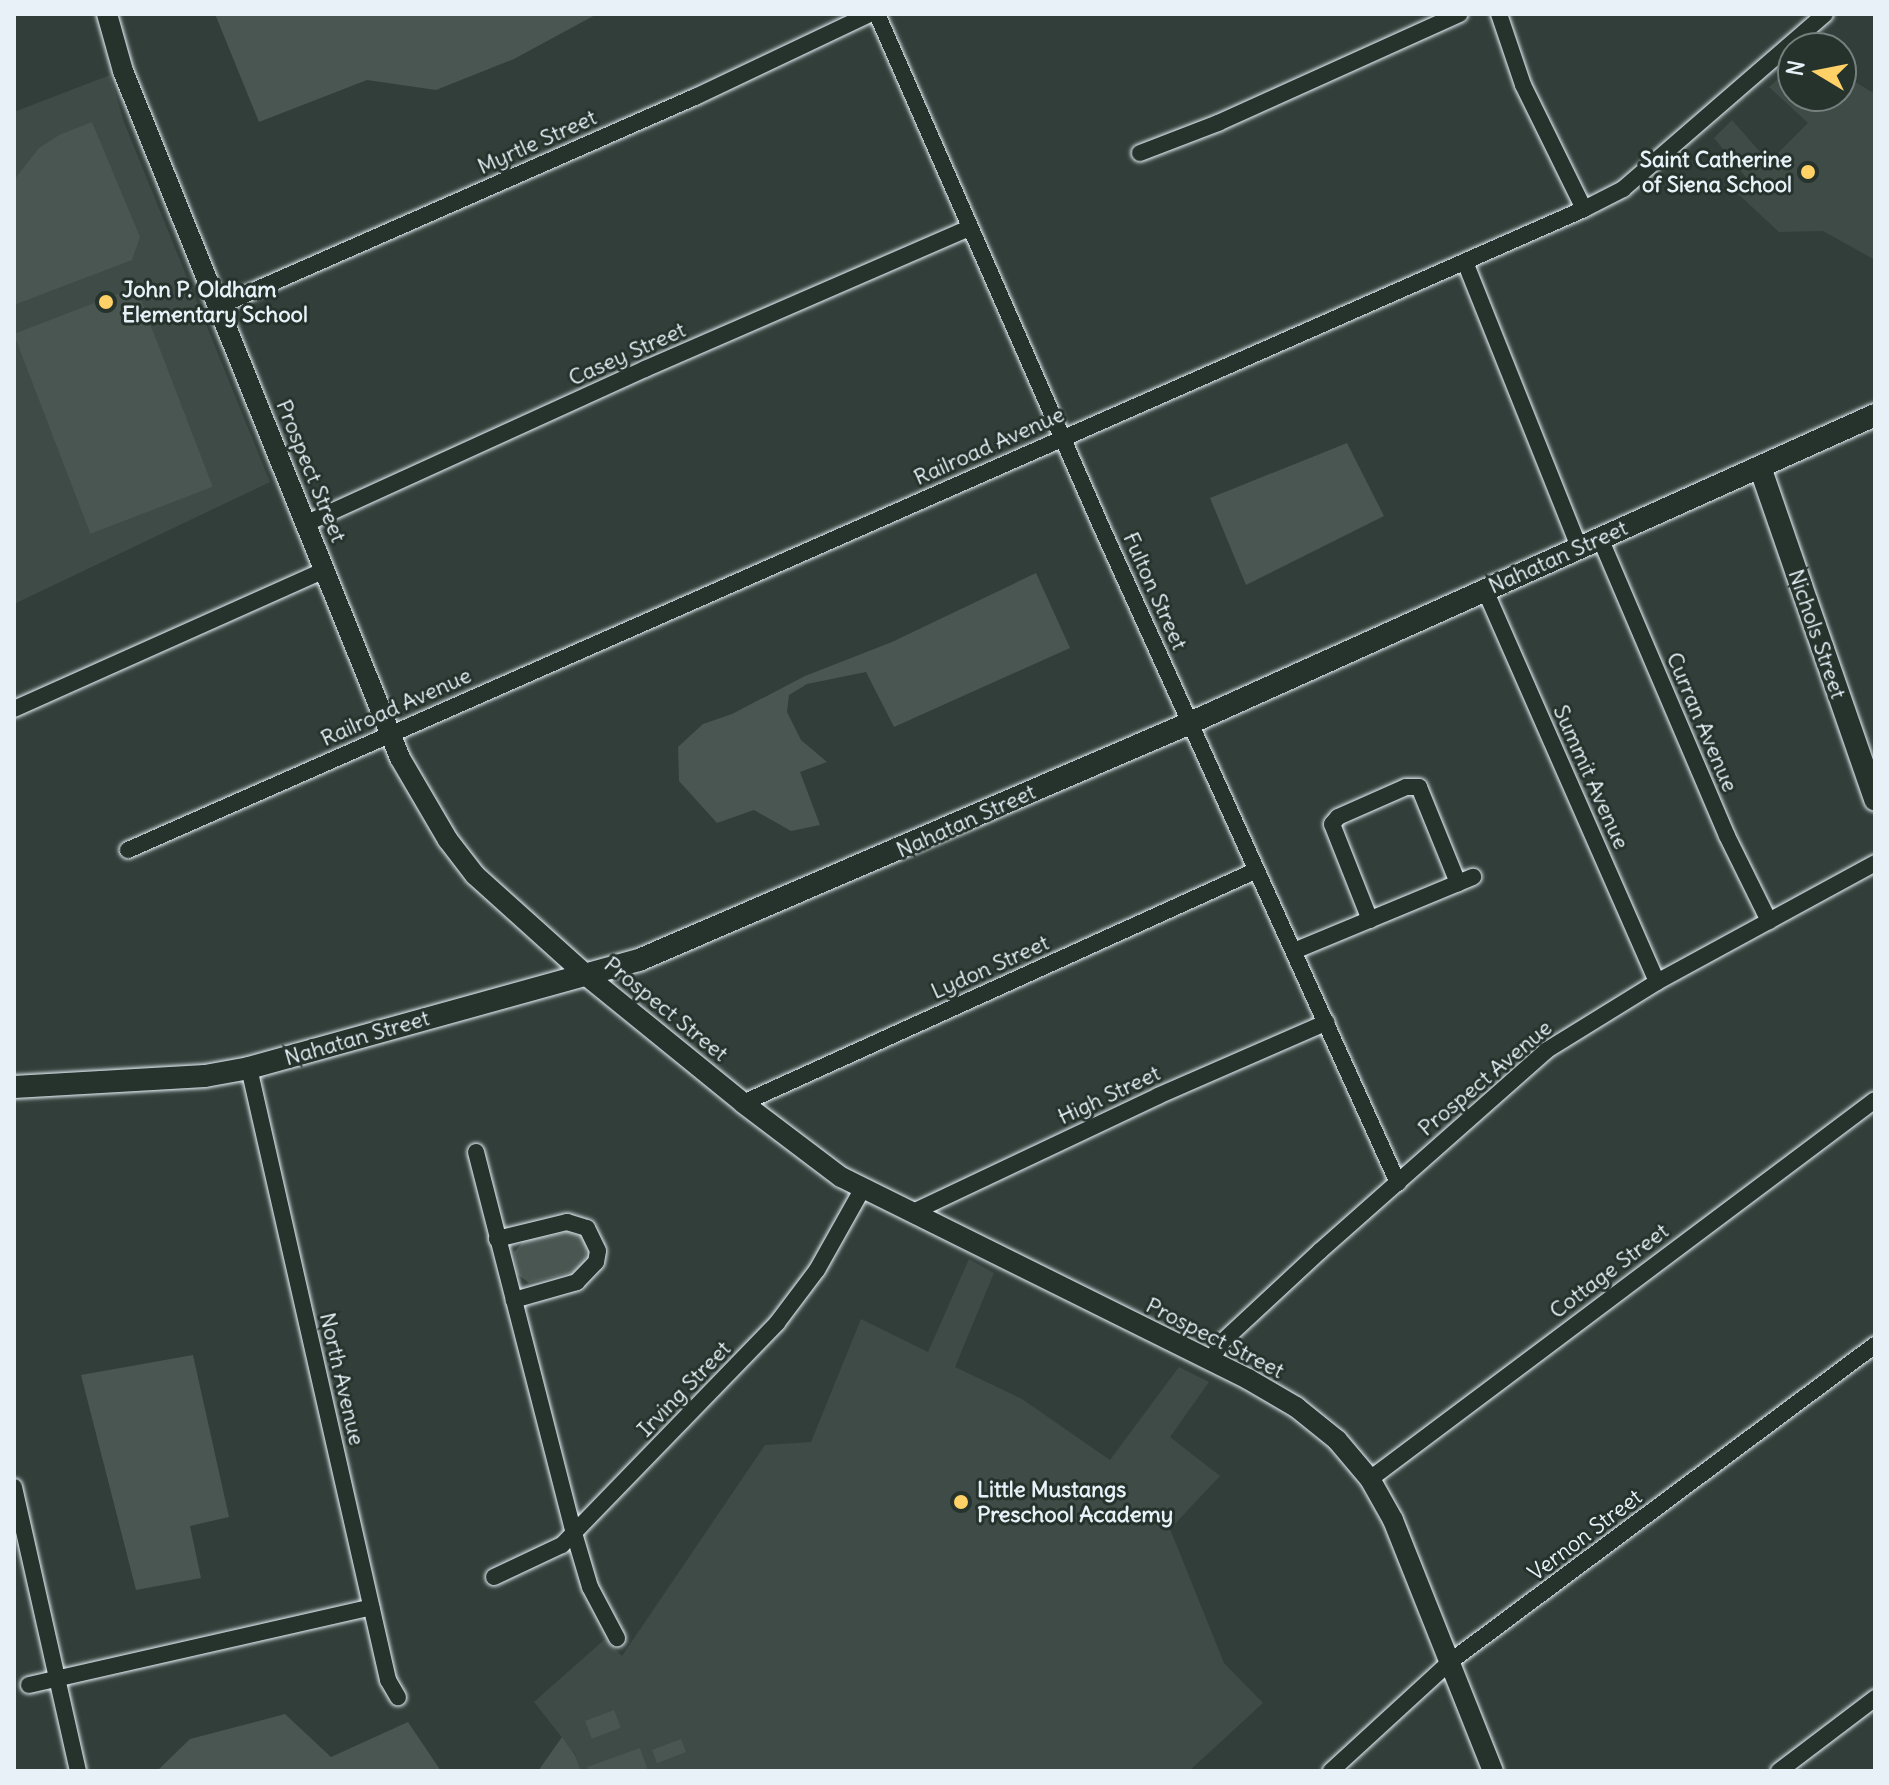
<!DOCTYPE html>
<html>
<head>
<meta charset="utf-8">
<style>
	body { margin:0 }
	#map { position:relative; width:1889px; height:1785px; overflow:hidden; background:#323e39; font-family:Delius,sans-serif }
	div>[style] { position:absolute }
	.built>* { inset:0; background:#3f4b46 }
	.green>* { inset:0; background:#495651; transform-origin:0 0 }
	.roads { filter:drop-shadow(0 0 2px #e8f1f8) drop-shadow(0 0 2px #e8f1f8) }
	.minor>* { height:16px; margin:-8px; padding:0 8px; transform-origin:8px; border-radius:8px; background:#26332d }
	.tertiary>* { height:20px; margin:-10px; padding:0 10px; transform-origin:10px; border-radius:10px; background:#26332d }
	.secondary>* { height:22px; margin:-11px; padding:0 11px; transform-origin:11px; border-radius:11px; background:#26332d }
	.dots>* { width:22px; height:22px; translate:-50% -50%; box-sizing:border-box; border:4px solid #26332d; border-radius:50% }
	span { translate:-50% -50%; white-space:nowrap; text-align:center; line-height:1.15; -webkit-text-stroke:6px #26332d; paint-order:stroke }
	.street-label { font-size:22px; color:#e8f1f8 }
	.poi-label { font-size:22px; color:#e8f1f8; font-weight:700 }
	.right { translate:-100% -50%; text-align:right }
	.left { translate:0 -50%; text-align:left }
	.frame { position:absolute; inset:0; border:16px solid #e8f1f8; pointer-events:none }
	.north { position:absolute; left:1777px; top:32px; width:80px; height:80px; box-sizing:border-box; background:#26332d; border:2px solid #747f7e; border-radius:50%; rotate:280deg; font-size:22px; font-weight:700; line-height:32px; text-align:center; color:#e8f1f8 }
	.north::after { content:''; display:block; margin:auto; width:28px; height:36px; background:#ffd166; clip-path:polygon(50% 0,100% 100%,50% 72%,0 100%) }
</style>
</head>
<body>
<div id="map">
	<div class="built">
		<div style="clip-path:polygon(1793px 66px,1793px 96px,1841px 96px,1841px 81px,1846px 76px,1875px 94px,1875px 260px,1823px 231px,1779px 232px,1737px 193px,1748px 180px,1714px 138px,1732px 120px,1769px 162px,1808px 123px,1769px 87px)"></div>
		<div style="clip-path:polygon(110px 75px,124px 122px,270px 482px,14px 604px,14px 112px)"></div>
		<div style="clip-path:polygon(969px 1259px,994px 1273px,955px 1367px,1022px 1399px,1110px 1460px,1179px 1367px,1209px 1382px,1170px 1437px,1220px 1476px,1170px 1529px,1224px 1663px,1263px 1703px,1189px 1771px,581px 1771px,575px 1754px,534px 1702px,605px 1639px,622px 1656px,765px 1445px,811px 1442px,861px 1319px,928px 1352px)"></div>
	</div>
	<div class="green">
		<div style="clip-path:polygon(215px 14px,597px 14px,514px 59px,436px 90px,367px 80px,259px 122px)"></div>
		<div style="clip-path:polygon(92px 122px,140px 237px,132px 260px,14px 305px,14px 180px,39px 148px,59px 135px)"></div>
		<div style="left:136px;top:287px;width:214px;height:131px;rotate:69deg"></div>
		<div style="clip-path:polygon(1347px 443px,1384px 516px,1246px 585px,1210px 498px)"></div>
		<div style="clip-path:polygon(1036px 573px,1070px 648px,894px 727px,866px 672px,807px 684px,789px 695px,787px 712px,801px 740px,827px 762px,800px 772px,820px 825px,791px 831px,754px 810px,717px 823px,679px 781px,678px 747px,703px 724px,732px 714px,805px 676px,892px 642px)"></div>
		<div style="clip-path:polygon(568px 1232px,582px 1237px,587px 1246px,585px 1263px,577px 1271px,529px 1283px,517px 1274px,514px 1252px,524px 1241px)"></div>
		<div style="clip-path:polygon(193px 1355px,229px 1517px,190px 1526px,201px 1578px,136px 1590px,81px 1375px)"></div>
		<div style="left:614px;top:1710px;width:19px;height:31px;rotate:69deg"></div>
		<div style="clip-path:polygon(285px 1714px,331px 1757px,408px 1722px,441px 1771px,157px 1771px,190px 1739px)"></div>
		<div style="clip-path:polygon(562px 1737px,575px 1755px,581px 1771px,538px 1771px)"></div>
		<div style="left:681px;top:1739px;width:14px;height:31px;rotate:69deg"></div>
		<div style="clip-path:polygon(640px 1748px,648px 1771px,589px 1771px,587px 1767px)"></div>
	</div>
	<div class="roads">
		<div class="minor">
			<div style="left:877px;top:14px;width:559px;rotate:66.37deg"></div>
			<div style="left:1101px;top:526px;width:721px;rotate:65.67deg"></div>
			<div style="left:1499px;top:14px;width:75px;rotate:71.3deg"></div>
			<div style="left:1523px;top:85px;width:138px;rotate:63.8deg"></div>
			<div style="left:1140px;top:153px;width:84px;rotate:-21deg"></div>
			<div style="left:1218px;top:123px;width:265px;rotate:-24.3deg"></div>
			<div style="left:1465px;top:262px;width:307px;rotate:68.2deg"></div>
			<div style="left:219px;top:306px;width:520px;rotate:-23.71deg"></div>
			<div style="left:695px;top:97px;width:194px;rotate:-25.4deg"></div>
			<div style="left:305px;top:524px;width:374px;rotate:-24.5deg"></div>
			<div style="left:645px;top:369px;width:354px;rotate:-23.5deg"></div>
			<div style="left:1600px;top:538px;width:324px;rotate:66.9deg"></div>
			<div style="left:1727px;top:836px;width:95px;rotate:63.7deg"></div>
			<div style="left:1485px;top:590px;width:428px;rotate:66.3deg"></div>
			<div style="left:14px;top:709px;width:341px;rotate:-24.1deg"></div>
			<div style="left:128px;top:850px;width:1591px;rotate:-23.76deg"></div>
			<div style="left:1584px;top:209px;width:44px;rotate:-27.1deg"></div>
			<div style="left:1623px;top:189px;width:267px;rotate:-40.9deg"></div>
			<div style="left:1370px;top:920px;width:103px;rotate:-111.6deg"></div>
			<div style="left:1332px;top:824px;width:9px;rotate:-49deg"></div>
			<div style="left:1338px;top:817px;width:74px;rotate:-23.8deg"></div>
			<div style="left:1406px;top:787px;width:13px"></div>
			<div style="left:1419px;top:787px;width:104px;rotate:67.9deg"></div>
			<div style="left:1294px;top:951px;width:194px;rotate:-22.5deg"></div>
			<div style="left:249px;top:1068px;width:628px;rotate:77.2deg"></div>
			<div style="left:388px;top:1680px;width:20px;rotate:60deg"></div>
			<div style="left:743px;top:1103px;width:562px;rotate:-24.38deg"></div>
			<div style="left:476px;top:1152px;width:393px;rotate:75.6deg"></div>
			<div style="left:574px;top:1533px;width:56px;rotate:73.5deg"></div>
			<div style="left:590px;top:1587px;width:58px;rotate:62.1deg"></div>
			<div style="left:913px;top:1212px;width:271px;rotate:-25.3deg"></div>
			<div style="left:1158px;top:1096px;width:184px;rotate:-23.6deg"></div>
			<div style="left:497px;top:1239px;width:72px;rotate:-13.7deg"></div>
			<div style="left:567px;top:1222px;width:21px;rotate:17deg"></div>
			<div style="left:587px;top:1228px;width:25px;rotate:64deg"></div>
			<div style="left:598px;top:1251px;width:11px;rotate:100deg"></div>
			<div style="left:596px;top:1262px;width:28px;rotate:134deg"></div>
			<div style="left:577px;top:1282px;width:66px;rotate:164.1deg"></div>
			<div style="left:1210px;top:1362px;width:23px;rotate:-59deg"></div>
			<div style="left:1222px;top:1342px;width:134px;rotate:-42.9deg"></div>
			<div style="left:1320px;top:1251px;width:303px;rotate:-41.5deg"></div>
			<div style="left:1547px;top:1050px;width:129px;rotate:-31.7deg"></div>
			<div style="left:1657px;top:982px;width:248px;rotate:-28.6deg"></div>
			<div style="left:1370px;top:1479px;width:631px;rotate:-36.89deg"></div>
			<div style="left:14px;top:1487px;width:291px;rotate:77.3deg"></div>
			<div style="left:494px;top:1577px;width:75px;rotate:-25.2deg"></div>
			<div style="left:562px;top:1545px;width:309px;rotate:-45.9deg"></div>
			<div style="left:777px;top:1323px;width:66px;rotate:-53deg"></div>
			<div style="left:817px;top:1270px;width:94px;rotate:-60.7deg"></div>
			<div style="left:29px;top:1685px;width:351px;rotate:-12.8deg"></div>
			<div style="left:1331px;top:1771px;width:163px;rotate:-42.5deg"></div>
			<div style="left:1451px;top:1661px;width:529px;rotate:-36.7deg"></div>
			<div style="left:1779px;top:1771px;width:121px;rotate:-37.2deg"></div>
		</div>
		<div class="tertiary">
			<div style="left:107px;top:14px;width:59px;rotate:74.3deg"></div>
			<div style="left:123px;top:71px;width:741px;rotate:68.04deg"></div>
			<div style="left:400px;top:758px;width:95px;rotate:59.7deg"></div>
			<div style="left:448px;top:840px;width:44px;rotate:52.4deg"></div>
			<div style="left:475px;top:875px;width:151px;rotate:42deg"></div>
			<div style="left:587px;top:976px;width:201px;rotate:39.1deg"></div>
			<div style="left:743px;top:1103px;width:123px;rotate:37.1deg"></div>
			<div style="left:841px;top:1177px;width:454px;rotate:26.4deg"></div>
			<div style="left:1248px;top:1379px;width:56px;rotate:30.3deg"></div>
			<div style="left:1296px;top:1407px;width:53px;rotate:38.8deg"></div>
			<div style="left:1337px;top:1440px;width:51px;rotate:49.8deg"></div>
			<div style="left:1370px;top:1479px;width:47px;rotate:60.7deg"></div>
			<div style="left:1393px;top:1520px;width:270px;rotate:68.3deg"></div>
		</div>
		<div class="secondary">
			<div style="left:1760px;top:467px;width:352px;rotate:70.9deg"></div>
			<div style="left:14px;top:1087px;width:191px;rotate:-3.3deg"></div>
			<div style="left:205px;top:1076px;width:45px;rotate:-10.3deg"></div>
			<div style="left:249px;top:1068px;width:405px;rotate:-15.5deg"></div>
			<div style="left:639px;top:960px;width:600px;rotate:-23.27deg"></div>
			<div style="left:1190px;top:723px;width:751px;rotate:-24.21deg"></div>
		</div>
	</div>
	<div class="dots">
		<div style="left:1808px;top:172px;background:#ffd166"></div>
		<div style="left:106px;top:302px;background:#ffd166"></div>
		<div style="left:961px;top:1502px;background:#ffd166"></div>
	</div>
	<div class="street-label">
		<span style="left:537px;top:142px;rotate:-24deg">Myrtle Street</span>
		<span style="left:627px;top:354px;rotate:-24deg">Casey Street</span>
		<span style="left:989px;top:446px;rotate:-24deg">Railroad Avenue</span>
		<span style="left:311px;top:471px;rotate:68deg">Prospect Street</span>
		<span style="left:1558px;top:557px;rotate:-24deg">Nahatan Street</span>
		<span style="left:1155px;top:591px;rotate:66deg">Fulton Street</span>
		<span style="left:1817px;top:634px;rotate:71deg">Nichols Street</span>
		<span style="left:396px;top:707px;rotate:-24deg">Railroad Avenue</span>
		<span style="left:1702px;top:722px;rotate:67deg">Curran Avenue</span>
		<span style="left:1591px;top:777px;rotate:66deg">Summit Avenue</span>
		<span style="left:966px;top:821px;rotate:-24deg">Nahatan Street</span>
		<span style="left:990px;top:967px;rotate:-24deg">Lydon Street</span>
		<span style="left:666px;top:1009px;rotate:39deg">Prospect Street</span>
		<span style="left:357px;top:1038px;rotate:-16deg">Nahatan Street</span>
		<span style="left:1485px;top:1078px;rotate:-40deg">Prospect Avenue</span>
		<span style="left:1109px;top:1095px;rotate:-25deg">High Street</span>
		<span style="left:1609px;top:1271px;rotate:-37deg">Cottage Street</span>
		<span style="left:1215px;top:1338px;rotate:27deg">Prospect Street</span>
		<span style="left:342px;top:1379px;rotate:77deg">North Avenue</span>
		<span style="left:684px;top:1389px;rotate:-46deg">Irving Street</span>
		<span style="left:1585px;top:1535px;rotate:-37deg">Vernon Street</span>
	</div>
	<div class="poi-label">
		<span class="right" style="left:1792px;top:172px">Saint Catherine<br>of Siena School</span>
		<span class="left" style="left:122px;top:302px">John P. Oldham<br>Elementary School</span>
		<span class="left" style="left:977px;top:1502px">Little Mustangs<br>Preschool Academy</span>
	</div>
	<div class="frame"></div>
	<div class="north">N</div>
</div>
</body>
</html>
